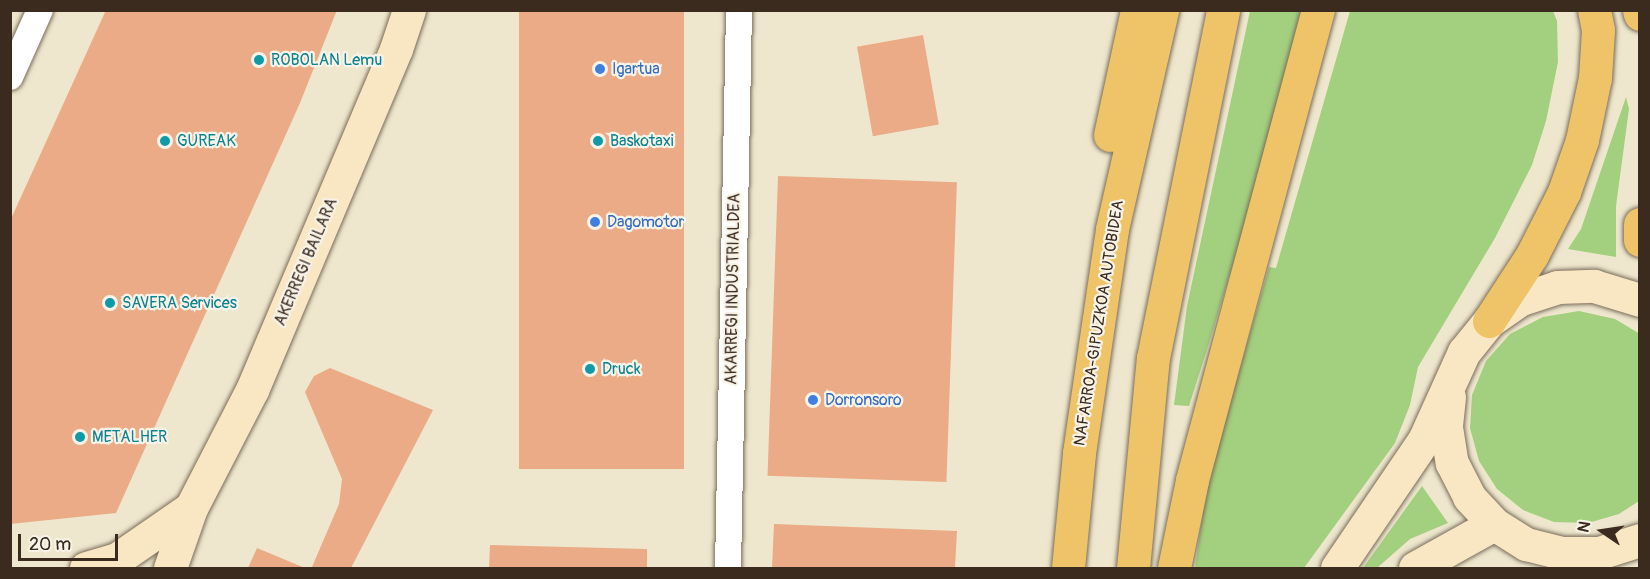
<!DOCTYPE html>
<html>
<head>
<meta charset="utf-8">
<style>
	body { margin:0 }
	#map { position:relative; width:1650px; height:579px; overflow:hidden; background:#eee7cd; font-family:Pangolin,sans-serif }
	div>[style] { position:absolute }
	.green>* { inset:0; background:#a3d07e }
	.building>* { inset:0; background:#ebab87; transform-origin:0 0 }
	.roads { filter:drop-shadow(0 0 2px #7a6c5b) drop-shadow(0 0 2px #7a6c5b) }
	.minor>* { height:26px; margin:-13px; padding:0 13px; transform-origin:13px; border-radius:13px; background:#fff }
	.secondary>* { height:33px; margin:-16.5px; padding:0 16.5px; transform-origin:16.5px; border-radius:16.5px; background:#f9e7c3 }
	.motorway>* { height:33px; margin:-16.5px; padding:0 16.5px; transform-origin:16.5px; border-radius:16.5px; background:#efc469 }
	.dots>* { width:16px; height:16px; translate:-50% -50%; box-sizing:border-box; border:3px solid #f7f3e8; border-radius:50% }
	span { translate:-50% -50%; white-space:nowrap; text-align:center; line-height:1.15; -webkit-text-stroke:4.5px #f7f3e8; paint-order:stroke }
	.culture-label { font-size:16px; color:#0d838f }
	.left { translate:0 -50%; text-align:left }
	.shop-label { font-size:16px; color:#366cbe }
	.street-label { font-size:16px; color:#3b2a1e }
	.frame { position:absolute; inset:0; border:12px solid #3b2a1e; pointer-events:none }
	.north { position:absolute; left:1572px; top:501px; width:60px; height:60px; -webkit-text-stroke:4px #f7f3e8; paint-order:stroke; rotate:283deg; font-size:16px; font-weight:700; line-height:24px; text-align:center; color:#3b2a1e }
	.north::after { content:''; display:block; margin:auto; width:21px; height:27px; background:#3b2a1e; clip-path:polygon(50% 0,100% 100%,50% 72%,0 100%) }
	.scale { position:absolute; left:18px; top:534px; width:100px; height:27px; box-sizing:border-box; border:3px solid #3b2a1e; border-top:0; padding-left:8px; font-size:18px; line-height:21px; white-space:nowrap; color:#3b2a1e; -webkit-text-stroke:4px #f7f3e8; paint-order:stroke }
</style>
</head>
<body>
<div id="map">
	<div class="green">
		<div style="clip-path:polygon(1250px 11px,1301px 11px,1257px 185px,1210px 340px,1189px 406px,1174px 405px,1187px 306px)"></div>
		<div style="clip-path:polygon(1350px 11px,1553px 11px,1557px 21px,1558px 62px,1546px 121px,1532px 165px,1495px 238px,1418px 367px,1410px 405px,1395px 443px,1304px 568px,1195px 568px,1204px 503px,1218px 444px,1269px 267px,1276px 268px)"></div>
		<div style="clip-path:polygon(1626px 97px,1629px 109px,1616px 206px,1616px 257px,1568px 249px,1581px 229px)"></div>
		<div style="clip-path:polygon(1579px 311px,1615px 319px,1640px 334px,1639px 501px,1619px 514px,1588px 523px,1554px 522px,1523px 510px,1497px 489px,1479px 461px,1470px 428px,1472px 395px,1486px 361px,1510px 334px,1543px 317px)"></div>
		<div style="clip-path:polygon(1422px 486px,1448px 523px,1410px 539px,1377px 568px,1363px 568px)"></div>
	</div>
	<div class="building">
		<div style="clip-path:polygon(106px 10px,337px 10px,300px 103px,116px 513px,10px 524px,10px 221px)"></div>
		<div style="left:519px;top:10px;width:165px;height:459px"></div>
		<div style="left:923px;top:35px;width:91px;height:67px;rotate:80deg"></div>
		<div style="left:778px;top:176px;width:179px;height:300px;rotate:2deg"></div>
		<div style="clip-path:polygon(330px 368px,433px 410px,351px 568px,312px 567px,339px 504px,342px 479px,305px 392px,314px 376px)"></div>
		<div style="clip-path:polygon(774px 524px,957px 531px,955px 568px,772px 568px)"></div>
		<div style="clip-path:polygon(490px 545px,647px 549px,647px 568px,489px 568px)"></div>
		<div style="clip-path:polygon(257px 548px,305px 568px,248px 568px)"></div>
	</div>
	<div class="roads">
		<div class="minor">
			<div style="left:10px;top:77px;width:73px;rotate:-65.9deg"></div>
			<div style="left:728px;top:568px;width:558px;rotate:-88.87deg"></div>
		</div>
		<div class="secondary">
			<div style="left:1449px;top:397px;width:30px;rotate:96deg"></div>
			<div style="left:1446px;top:427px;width:36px;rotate:81deg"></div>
			<div style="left:1452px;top:463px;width:38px;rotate:63deg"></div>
			<div style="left:1469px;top:497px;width:37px;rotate:47deg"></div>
			<div style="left:1494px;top:524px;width:38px;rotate:32deg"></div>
			<div style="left:1526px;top:544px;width:37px;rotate:14deg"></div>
			<div style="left:1562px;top:553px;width:37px"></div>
			<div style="left:1599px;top:553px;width:43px;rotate:-17.6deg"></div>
			<div style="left:86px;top:568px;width:32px;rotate:-16deg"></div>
			<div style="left:117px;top:559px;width:90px;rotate:-34.6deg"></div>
			<div style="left:170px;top:568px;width:64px;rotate:-70.7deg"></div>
			<div style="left:191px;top:508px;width:133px;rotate:-62.7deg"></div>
			<div style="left:252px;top:390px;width:370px;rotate:-67.1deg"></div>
			<div style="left:396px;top:49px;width:41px;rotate:-71.6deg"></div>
			<div style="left:1337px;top:568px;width:155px;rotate:-55.8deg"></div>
			<div style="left:1424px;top:440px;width:97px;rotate:-65.6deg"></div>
			<div style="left:1464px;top:352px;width:40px;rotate:-51deg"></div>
			<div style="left:1489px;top:321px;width:39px;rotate:-35deg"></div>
			<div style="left:1521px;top:299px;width:38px;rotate:-18deg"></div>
			<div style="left:1557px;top:287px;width:37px;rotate:-2deg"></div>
			<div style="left:1594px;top:286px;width:48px;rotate:16.9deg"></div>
			<div style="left:1415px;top:568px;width:90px;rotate:-29.1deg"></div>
		</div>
		<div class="motorway">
			<div style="left:1639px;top:10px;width:4px;rotate:76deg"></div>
			<div style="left:1110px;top:135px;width:128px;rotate:-77.8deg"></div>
			<div style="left:1640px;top:224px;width:16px;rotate:90deg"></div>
			<div style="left:1489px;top:321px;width:79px;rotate:-56.9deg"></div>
			<div style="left:1532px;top:255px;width:71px;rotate:-63.1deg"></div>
			<div style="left:1564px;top:192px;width:55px;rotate:-70.9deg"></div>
			<div style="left:1582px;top:140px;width:63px;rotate:-78.2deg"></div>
			<div style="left:1595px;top:78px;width:48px;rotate:-86.4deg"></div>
			<div style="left:1598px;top:30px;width:20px;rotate:-101deg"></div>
			<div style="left:1068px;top:568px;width:116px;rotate:-84.5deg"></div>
			<div style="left:1079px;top:453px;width:226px;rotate:-81.6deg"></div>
			<div style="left:1112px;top:229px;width:225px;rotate:-77.1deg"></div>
			<div style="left:1133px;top:568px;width:211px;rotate:-84.6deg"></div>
			<div style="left:1153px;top:358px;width:355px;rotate:-78.6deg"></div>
			<div style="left:1174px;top:568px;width:90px;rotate:-78.4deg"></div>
			<div style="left:1192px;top:480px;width:487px;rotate:-75deg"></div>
		</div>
	</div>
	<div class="dots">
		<div style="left:259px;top:60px;background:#0f9aa8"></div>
		<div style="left:600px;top:69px;background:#3f7fe0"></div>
		<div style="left:165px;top:141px;background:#0f9aa8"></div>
		<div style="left:598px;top:141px;background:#0f9aa8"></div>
		<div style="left:595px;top:222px;background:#3f7fe0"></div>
		<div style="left:110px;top:303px;background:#0f9aa8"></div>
		<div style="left:590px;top:369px;background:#0f9aa8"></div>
		<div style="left:813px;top:400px;background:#3f7fe0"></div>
		<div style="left:80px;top:437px;background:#0f9aa8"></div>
	</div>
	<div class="culture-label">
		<span class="left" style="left:271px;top:60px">ROBOLAN Lemu</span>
		<span class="left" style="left:177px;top:141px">GUREAK</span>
		<span class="left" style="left:610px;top:141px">Baskotaxi</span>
		<span class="left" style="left:122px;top:303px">SAVERA Services</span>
		<span class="left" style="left:602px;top:369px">Druck</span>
		<span class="left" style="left:92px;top:437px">METALHER</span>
	</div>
	<div class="shop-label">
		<span class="left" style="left:612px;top:69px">Igartua</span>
		<span class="left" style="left:607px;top:222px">Dagomotor</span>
		<span class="left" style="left:825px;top:400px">Dorronsoro</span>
	</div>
	<div class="street-label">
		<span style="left:306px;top:262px;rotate:-67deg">AKERREGI BAILARA</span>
		<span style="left:733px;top:289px;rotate:-89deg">AKARREGI INDUSTRIALDEA</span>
		<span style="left:1099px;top:323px;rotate:-81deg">NAFARROA-GIPUZKOA AUTOBIDEA</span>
	</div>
	<div class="frame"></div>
	<div class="north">N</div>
	<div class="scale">20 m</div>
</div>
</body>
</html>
